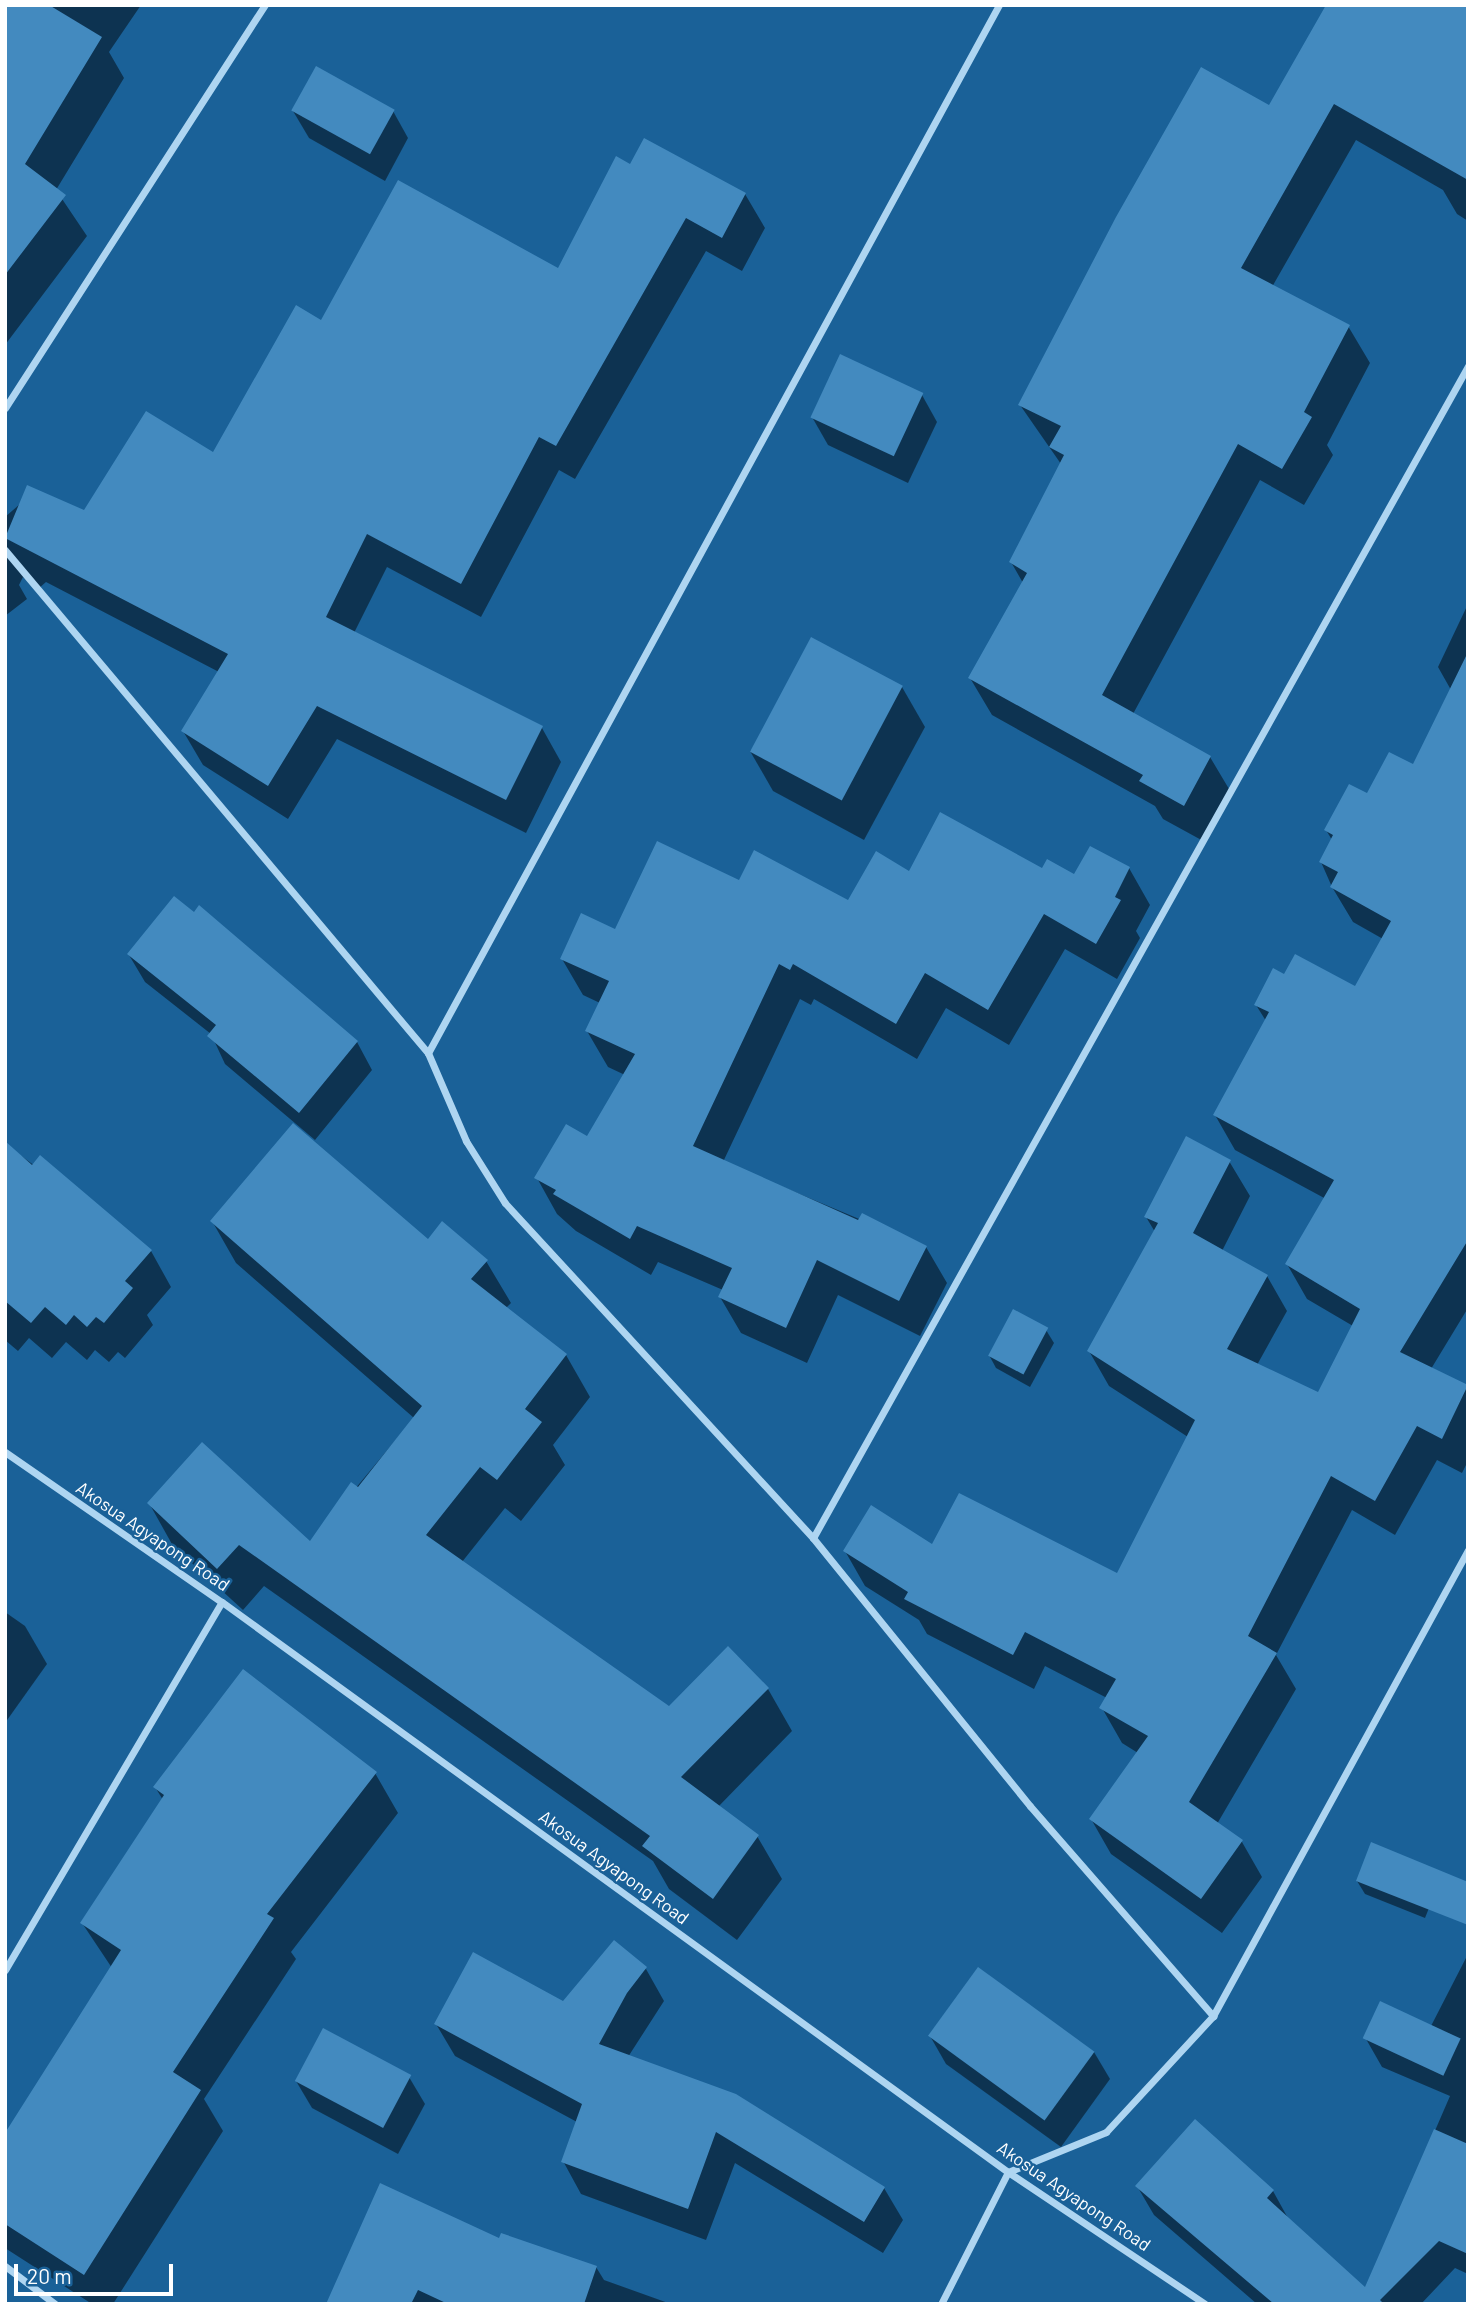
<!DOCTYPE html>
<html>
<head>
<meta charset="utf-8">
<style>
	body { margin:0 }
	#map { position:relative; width:1473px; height:2309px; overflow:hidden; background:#1a6198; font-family:Barlow,sans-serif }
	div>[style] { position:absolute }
	.shadow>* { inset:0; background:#0007 }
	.building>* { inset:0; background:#438abf; transform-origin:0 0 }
	.minor>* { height:7px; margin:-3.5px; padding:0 3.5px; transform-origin:3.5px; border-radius:3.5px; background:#aed5f1 }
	span { translate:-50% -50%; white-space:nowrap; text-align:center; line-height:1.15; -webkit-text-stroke:5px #1a6198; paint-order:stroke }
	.street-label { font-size:18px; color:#fff }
	.frame { position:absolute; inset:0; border:7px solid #fff; pointer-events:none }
	.scale { position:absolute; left:14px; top:2264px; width:159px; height:32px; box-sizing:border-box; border:4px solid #fff; border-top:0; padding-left:9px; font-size:21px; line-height:24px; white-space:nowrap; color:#fff; -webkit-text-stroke:5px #1a6198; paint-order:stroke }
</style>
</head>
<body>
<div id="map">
	<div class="shadow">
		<div style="clip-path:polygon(5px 5px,141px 5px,109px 52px,124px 78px,56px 190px,87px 236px,5px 345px)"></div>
		<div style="clip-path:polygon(1468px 5px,1468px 221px,1457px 214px,1443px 190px,1356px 140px,1272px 287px,1348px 326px,1370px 363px,1327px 445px,1333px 455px,1304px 505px,1260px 480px,1133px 714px,1210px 757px,1232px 794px,1205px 842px,1163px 819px,1155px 806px,992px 715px,970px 678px,1023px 583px,1011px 562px,1061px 464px,1020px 405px,1269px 108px)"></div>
		<div style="clip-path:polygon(293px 111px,393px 111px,408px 138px,385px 181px,309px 138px)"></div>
		<div style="clip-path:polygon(631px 166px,745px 194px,765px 228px,742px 271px,706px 251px,575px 479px,559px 470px,481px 617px,387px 567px,354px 633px,542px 728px,561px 762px,526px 833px,337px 739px,288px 819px,203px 765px,183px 731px,219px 672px,46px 582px,38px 589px,23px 577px,19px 585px,27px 599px,5px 616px,5px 517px,20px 504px,85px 512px,213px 455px,322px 322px,558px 270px)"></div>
		<div style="clip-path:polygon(922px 395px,937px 422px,908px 483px,828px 445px,812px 417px)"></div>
		<div style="clip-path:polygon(1468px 604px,1468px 1308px,1431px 1369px,1468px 1389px,1468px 1461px,1462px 1473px,1437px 1460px,1395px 1535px,1352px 1510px,1276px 1655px,1296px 1689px,1217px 1824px,1242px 1842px,1262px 1877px,1222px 1933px,1111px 1854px,1091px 1819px,1138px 1753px,1122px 1743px,1102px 1708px,1107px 1698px,1045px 1666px,1034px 1689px,927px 1634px,919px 1620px,865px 1586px,845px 1551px,933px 1547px,1118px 1576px,1188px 1437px,1109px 1386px,1089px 1351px,1155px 1232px,1146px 1217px,1229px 1161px,1250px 1196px,1222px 1251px,1267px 1276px,1287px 1311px,1257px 1365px,1319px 1394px,1353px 1326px,1307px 1299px,1287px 1264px,1326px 1199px,1235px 1150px,1215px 1115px,1266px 1021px,1256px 1005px,1285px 977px,1356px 989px,1383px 939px,1353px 922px,1332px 887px,1321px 862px,1332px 840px,1326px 830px,1368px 795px,1414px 767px,1451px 690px,1438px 667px)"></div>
		<div style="clip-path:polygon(902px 687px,925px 727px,864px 840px,773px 791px,750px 751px)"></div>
		<div style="clip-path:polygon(1129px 868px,1150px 905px,1136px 931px,1140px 938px,1117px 979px,1065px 949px,1009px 1045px,946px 1008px,917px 1059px,814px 999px,811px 1005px,800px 999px,723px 1162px,926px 1247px,947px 1283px,920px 1336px,838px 1295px,807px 1363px,741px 1333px,720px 1297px,723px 1290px,658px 1262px,651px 1275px,576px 1231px,557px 1214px,537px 1178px,588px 1138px,625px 1075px,608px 1067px,587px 1031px,600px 1003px,583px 995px,562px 959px,740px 882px,849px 902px,910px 873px,1043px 871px,1075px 876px)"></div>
		<div style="clip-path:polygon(129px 955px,357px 1042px,372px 1070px,315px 1140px,225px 1064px,211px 1034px,145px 982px)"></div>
		<div style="clip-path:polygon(5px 1144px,151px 1251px,171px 1287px,147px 1315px,153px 1325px,125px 1358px,118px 1352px,109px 1362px,95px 1350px,87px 1360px,66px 1342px,52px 1358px,29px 1338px,18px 1351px,5px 1340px)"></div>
		<div style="clip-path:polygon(212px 1221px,428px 1241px,486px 1261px,511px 1303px,506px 1308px,566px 1355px,590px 1397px,553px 1445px,565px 1465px,521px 1521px,505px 1508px,462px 1562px,669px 1708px,768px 1689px,792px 1731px,718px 1807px,757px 1836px,782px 1879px,737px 1940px,669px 1889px,653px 1861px,264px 1586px,243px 1610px,173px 1546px,149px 1503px,310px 1543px,414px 1418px,236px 1263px)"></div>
		<div style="clip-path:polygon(1046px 1330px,1054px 1343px,1030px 1387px,996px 1368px,989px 1355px)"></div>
		<div style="clip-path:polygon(5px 1612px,25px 1626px,47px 1664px,5px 1723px)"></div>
		<div style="clip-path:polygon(375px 1773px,398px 1813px,291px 1952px,296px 1959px,204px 2099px,223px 2131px,113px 2304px,92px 2304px,5px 2248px,5px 2136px,112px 1968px,82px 1923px,163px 1800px,155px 1787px)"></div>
		<div style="clip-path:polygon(1357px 1881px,1439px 1883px,1425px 1918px,1365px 1894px)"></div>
		<div style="clip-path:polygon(1468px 1954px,1468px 2274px,1455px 2268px,1421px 2304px,1257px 2304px,1154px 2215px,1137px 2186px,1273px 2191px,1289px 2220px,1366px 2290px,1450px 2096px,1382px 2067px,1366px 2039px,1431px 2026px)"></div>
		<div style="clip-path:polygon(646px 1969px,664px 2001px,628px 2057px,884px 2188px,903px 2220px,883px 2253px,735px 2163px,706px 2240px,581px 2194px,563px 2161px,577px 2122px,455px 2056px,436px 2024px,564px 2003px)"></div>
		<div style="clip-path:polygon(930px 2036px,1094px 2052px,1110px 2079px,1061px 2147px,946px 2064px)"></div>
		<div style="clip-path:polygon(409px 2077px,425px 2104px,398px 2154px,312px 2108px,296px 2081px)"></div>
		<div style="clip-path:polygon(500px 2240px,596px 2267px,604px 2280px,671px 2304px,327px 2304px)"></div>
	</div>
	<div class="building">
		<div style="clip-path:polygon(5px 5px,49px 5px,102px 37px,25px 164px,66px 195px,5px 275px)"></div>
		<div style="clip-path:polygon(1326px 5px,1468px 5px,1468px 180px,1334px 104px,1241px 268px,1350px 325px,1304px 412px,1312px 417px,1282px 469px,1238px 444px,1102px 695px,1211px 756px,1184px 806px,1139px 781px,1143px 775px,968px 678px,1027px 573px,1009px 562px,1064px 455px,1049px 447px,1061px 426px,1018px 405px,1116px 217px,1201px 67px,1269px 105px)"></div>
		<div style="left:316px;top:66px;width:90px;height:51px;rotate:29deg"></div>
		<div style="clip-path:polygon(644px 138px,746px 193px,722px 238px,686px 218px,556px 446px,539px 437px,461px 584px,367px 534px,326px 617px,543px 726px,506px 800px,317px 706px,268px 786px,181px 731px,228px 654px,5px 538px,27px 485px,84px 510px,146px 411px,213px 452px,296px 305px,321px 320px,398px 180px,558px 268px,616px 156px,630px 164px)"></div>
		<div style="left:840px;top:354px;width:92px;height:70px;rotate:25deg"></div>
		<div style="left:811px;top:637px;width:104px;height:130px;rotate:28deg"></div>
		<div style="clip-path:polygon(1468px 652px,1468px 1240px,1400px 1352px,1468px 1385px,1442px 1439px,1417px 1426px,1375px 1501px,1331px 1476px,1248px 1636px,1277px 1653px,1189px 1802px,1243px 1840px,1201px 1899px,1089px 1819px,1148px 1736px,1099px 1708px,1116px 1679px,1025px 1632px,1013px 1655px,904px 1599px,908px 1592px,843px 1551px,871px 1505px,932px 1544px,959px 1493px,1117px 1573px,1195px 1420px,1087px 1351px,1158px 1223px,1144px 1217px,1186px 1136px,1231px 1160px,1193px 1233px,1268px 1275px,1227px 1349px,1318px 1392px,1360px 1309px,1285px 1264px,1334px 1180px,1213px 1115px,1269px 1012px,1254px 1005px,1273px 968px,1284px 974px,1295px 954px,1355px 986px,1391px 921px,1330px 887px,1338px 872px,1319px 862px,1333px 835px,1324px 830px,1349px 784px,1367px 793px,1389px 752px,1413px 764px)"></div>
		<div style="clip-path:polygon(940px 812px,1042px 868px,1047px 859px,1074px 874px,1090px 846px,1130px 867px,1115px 897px,1121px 900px,1096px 944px,1044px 914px,988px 1010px,925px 973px,896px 1024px,793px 964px,790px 970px,779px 964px,693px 1146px,858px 1220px,862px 1213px,927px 1246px,899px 1301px,817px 1260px,786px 1328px,718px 1297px,732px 1268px,637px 1226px,630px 1239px,553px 1194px,556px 1190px,534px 1178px,566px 1124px,587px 1136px,635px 1054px,585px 1031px,609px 981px,560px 959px,581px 913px,615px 929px,657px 841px,739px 880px,754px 850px,848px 900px,876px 851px,909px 871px)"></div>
		<div style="clip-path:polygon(174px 896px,194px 912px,199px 905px,358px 1041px,299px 1113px,207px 1036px,216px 1025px,127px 954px)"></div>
		<div style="clip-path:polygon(293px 1123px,428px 1239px,442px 1221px,488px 1260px,471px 1279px,567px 1354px,525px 1409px,542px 1422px,497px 1480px,480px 1467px,426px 1535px,669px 1706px,728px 1646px,769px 1688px,681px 1777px,759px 1835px,713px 1899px,642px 1846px,650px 1836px,239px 1545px,217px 1569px,147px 1503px,202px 1442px,310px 1541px,351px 1482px,358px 1487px,422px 1406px,210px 1221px)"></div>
		<div style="clip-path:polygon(5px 1141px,32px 1165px,40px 1155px,152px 1250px,125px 1281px,133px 1288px,104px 1323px,96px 1317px,87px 1327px,74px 1315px,66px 1325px,45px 1307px,31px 1323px,5px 1301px)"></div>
		<div style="left:1013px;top:1309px;width:40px;height:53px;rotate:28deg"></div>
		<div style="clip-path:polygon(243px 1669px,377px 1772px,267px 1914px,274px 1918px,173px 2072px,201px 2090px,84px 2275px,5px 2224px,5px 2133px,121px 1950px,80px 1923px,164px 1795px,153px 1787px)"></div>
		<div style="clip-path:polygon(1371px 1842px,1468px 1882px,1468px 1925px,1356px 1881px)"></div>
		<div style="clip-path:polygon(614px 1940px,647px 1967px,627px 1993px,599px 2044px,736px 2094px,885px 2187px,864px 2222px,716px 2132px,688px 2209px,561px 2162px,582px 2104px,434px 2024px,473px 1952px,563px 2001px)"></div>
		<div style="left:978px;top:1967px;width:144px;height:85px;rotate:36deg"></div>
		<div style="left:1380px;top:2001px;width:89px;height:41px;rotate:25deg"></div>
		<div style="left:323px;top:2028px;width:100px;height:60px;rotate:28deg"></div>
		<div style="clip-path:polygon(1195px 2119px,1274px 2190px,1267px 2198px,1365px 2287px,1434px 2129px,1468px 2144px,1468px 2254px,1439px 2241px,1380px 2300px,1384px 2304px,1274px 2304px,1135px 2186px)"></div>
		<div style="clip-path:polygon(380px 2183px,499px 2238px,501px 2233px,597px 2266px,584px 2304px,448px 2304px,418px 2290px,411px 2304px,326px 2304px)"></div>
	</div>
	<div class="minor">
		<div style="left:5px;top:408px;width:480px;rotate:-57.2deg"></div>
		<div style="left:5px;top:550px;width:657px;rotate:49.94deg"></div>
		<div style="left:428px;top:1053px;width:96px;rotate:66.6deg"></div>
		<div style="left:466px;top:1141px;width:73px;rotate:57.8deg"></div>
		<div style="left:505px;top:1203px;width:455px;rotate:47.4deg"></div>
		<div style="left:813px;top:1538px;width:345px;rotate:51deg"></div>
		<div style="left:1030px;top:1806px;width:279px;rotate:48.9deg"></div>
		<div style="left:428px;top:1053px;width:1193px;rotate:-61.42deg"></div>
		<div style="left:5px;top:1452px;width:264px;rotate:34.7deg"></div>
		<div style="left:222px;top:1602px;width:971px;rotate:35.95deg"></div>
		<div style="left:1008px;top:2172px;width:237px;rotate:33.8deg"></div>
		<div style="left:813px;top:1538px;width:1343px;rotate:-60.8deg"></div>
		<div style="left:5px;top:1970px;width:427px;rotate:-59.5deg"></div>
		<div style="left:5px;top:2266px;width:63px;rotate:37.2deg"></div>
		<div style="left:941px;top:2304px;width:148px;rotate:-63.1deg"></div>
		<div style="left:1008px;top:2172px;width:106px;rotate:-22.2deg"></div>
		<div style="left:1106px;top:2132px;width:158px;rotate:-47.3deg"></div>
		<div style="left:1213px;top:2016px;width:531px;rotate:-61.31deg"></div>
	</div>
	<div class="street-label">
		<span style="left:153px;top:1536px;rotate:34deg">Akosua Agyapong Road</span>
		<span style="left:614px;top:1867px;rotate:36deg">Akosua Agyapong Road</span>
		<span style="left:1074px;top:2196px;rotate:34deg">Akosua Agyapong Road</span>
	</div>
	<div class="frame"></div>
	<div class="scale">20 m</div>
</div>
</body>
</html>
